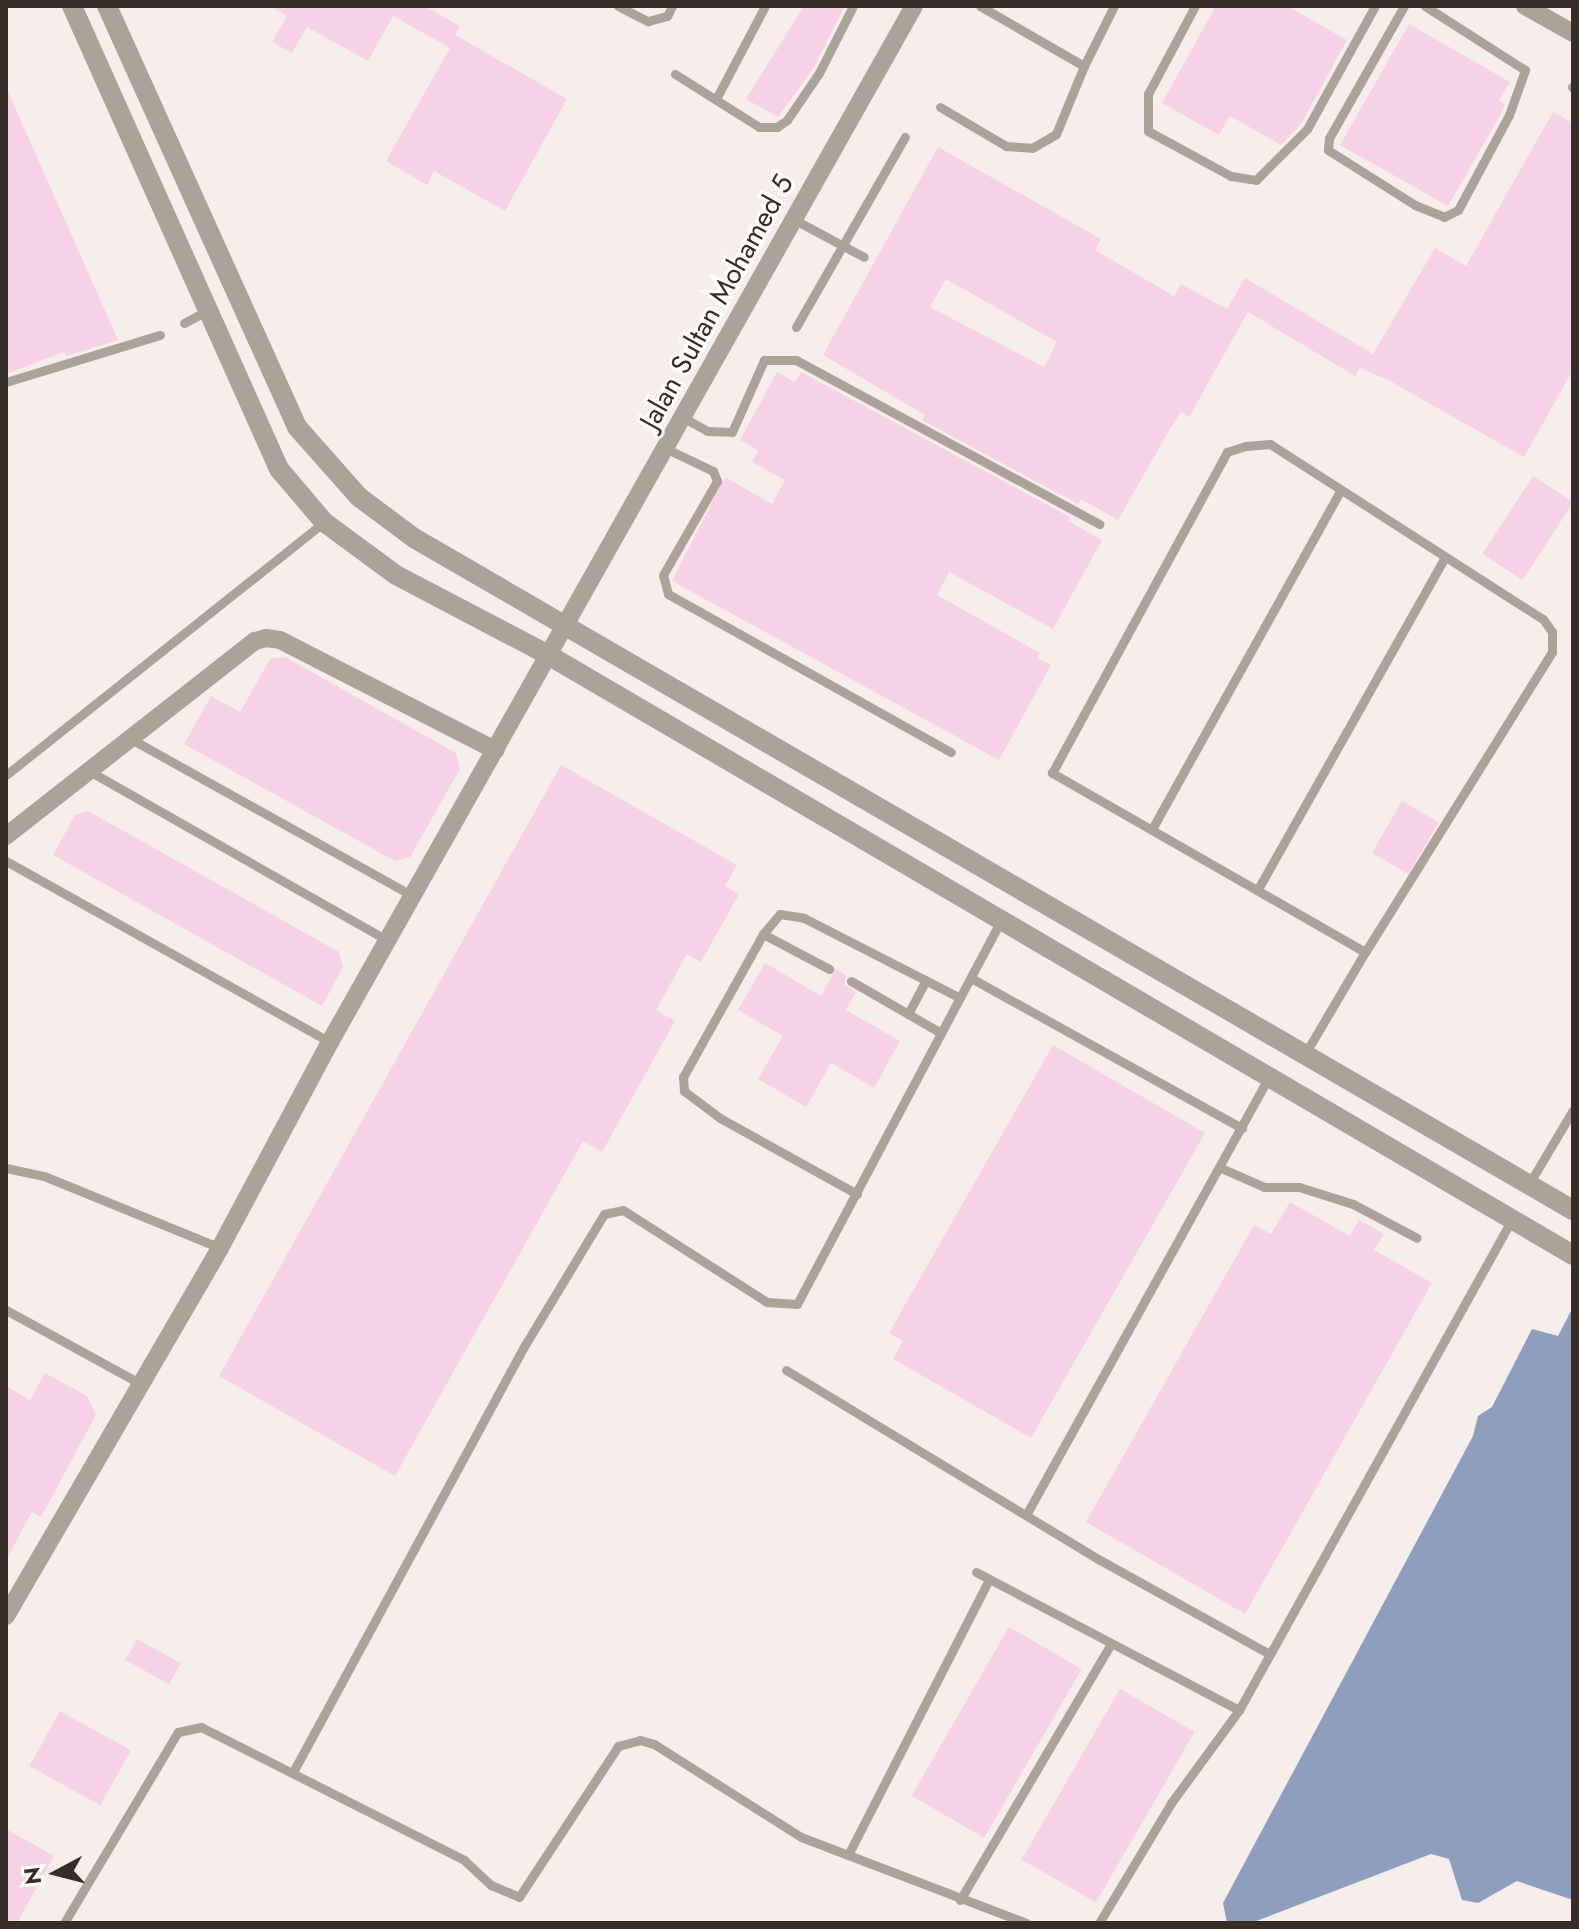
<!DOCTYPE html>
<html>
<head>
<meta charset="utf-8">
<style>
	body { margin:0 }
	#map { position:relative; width:1579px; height:1929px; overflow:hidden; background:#fbfbfb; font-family:Jost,sans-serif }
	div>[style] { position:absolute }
	.built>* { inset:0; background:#f6eeeb; transform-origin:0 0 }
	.water>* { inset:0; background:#8e9ebd }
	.building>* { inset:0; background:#f7d1e5; transform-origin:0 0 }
	.service>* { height:9px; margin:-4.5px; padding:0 4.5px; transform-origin:4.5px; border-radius:4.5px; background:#aba398 }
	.minor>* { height:18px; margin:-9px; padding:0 9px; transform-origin:9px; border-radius:9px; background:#aba398 }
	.tertiary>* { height:20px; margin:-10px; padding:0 10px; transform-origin:10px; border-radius:10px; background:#aba398 }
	span { translate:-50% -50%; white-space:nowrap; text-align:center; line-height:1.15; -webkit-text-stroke:6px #fff; paint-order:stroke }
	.street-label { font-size:28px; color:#382c27 }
	.frame { position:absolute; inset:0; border:8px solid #382c27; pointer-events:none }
	.north { position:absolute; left:16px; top:1833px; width:80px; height:80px; -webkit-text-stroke:6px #fff; paint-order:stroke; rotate:263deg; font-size:22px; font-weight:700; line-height:32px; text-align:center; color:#382c27 }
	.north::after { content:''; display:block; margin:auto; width:28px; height:36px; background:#382c27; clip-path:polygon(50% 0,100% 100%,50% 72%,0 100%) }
</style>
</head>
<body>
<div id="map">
	<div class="built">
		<div style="left:6px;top:6px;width:1567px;height:1917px"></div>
	</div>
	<div class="water">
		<div style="clip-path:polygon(1573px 1307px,1573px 1900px,1517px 1881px,1478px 1903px,1462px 1900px,1449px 1859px,1431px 1854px,1251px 1923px,1227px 1923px,1223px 1903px,1473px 1436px,1478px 1416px,1492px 1407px,1532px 1329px,1558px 1336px)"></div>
	</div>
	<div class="building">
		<div style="clip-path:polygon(270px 6px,424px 6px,460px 26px,455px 35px,567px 99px,505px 211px,434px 171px,427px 185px,386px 161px,450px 48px,393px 16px,368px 61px,307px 27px,292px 53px,272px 42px,287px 16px)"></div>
		<div style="clip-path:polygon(804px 6px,845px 6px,813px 69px,778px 117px,746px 99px)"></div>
		<div style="clip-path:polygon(1216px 6px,1287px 6px,1347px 40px,1301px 124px,1281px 145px,1230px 116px,1219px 135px,1162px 103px)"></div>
		<div style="clip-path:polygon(1409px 24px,1510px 82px,1499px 101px,1505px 104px,1502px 112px,1448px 206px,1340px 145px)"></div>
		<div style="clip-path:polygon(6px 87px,118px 340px,66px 356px,64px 352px,6px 374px)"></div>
		<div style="clip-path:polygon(evenodd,1553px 112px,1573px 123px,1573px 370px,1524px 457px,1388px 380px,1360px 368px,1355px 376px,1248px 312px,1189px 417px,1181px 412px,1170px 429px,1118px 520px,1081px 499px,1078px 504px,922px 420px,925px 415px,823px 355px,938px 147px,1101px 239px,1095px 250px,1174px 296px,1181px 284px,1227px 309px,1245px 278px,1373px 354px,1435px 248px,1466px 266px,1553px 112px,946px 279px,1057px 342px,1044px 367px,930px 307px,946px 279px)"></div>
		<div style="clip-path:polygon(777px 372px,795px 382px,801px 372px,1070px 517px,1068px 521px,1102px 540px,1053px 629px,949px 572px,937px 595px,1040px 653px,1037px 658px,1051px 665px,999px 760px,672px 581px,725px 477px,772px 504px,785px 480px,752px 462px,758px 450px,740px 440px)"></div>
		<div style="left:1533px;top:476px;width:48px;height:93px;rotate:33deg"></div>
		<div style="clip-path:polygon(285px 657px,456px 753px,460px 769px,410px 857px,395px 861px,184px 744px,211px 696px,240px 712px,270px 659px)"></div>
		<div style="clip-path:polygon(561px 765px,737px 865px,725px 886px,739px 894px,701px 962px,687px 954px,656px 1010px,675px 1021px,602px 1152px,583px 1141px,395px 1476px,219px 1376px)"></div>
		<div style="left:1402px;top:801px;width:42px;height:60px;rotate:30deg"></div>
		<div style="clip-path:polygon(88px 811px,339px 952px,343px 967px,322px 1006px,53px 855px,75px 815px)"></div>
		<div style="clip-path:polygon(765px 963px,821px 996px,836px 969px,846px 975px,844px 984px,856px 992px,846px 1010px,900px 1041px,874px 1088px,831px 1063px,806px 1107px,758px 1079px,783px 1036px,738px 1010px)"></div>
		<div style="clip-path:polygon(1053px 1045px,1205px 1133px,1031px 1438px,893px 1359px,903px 1341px,889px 1333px)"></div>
		<div style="clip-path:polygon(1290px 1202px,1350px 1236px,1359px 1220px,1384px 1234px,1374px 1250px,1432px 1283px,1245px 1614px,1086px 1522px,1254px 1225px,1271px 1234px)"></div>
		<div style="clip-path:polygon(45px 1373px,87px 1396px,96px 1415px,41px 1517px,32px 1512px,6px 1560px,6px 1386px,30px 1400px)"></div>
		<div style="left:1009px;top:1627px;width:84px;height:195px;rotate:30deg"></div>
		<div style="left:137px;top:1639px;width:50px;height:24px;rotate:29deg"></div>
		<div style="left:1120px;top:1689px;width:86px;height:197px;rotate:30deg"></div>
		<div style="left:60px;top:1711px;width:81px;height:63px;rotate:29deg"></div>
		<div style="clip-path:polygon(6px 1829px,54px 1856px,17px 1923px,6px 1923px)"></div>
	</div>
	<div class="service">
		<div style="left:618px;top:6px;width:34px;rotate:27deg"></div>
		<div style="left:648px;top:21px;width:20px;rotate:-15deg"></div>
		<div style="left:667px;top:16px;width:11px;rotate:-63deg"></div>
		<div style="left:980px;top:6px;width:120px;rotate:30deg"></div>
		<div style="left:1084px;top:66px;width:67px;rotate:-63.4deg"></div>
		<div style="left:1195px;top:6px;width:100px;rotate:118.1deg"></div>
		<div style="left:1148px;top:94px;width:37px;rotate:90deg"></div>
		<div style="left:1148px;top:131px;width:94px;rotate:28.5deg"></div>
		<div style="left:1231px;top:176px;width:25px;rotate:9deg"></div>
		<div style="left:1256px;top:180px;width:72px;rotate:-45deg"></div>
		<div style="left:1307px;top:129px;width:141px;rotate:-61.1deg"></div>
		<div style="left:1404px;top:6px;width:152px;rotate:119.6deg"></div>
		<div style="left:1329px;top:138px;width:12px;rotate:95deg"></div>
		<div style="left:1328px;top:150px;width:103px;rotate:32.3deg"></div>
		<div style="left:1415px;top:205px;width:31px;rotate:22deg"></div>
		<div style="left:1444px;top:217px;width:16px;rotate:-27deg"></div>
		<div style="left:1458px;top:210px;width:108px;rotate:-61.8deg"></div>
		<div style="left:1509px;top:115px;width:48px;rotate:-70.4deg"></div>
		<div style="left:1525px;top:70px;width:119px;rotate:-147.4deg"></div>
		<div style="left:675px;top:74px;width:99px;rotate:32.2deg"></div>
		<div style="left:759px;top:127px;width:18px"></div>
		<div style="left:777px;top:127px;width:12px;rotate:-35deg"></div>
		<div style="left:787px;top:120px;width:57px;rotate:-55.8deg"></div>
		<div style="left:819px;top:73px;width:75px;rotate:-63.1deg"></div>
		<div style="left:1572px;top:87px;width:1px;rotate:45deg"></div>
		<div style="left:716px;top:99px;width:105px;rotate:-62.2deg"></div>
		<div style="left:940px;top:107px;width:77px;rotate:30.6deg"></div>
		<div style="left:1006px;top:146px;width:26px;rotate:4deg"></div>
		<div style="left:1032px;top:148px;width:28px;rotate:-30deg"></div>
		<div style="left:1056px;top:134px;width:74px;rotate:-67.6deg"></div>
		<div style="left:795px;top:220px;width:78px;rotate:28.2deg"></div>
		<div style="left:184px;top:323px;width:26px;rotate:-28deg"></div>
		<div style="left:796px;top:327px;width:219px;rotate:-60.2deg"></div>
		<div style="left:6px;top:382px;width:161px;rotate:-17deg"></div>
		<div style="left:684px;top:418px;width:26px;rotate:29deg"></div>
		<div style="left:707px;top:431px;width:25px;rotate:2deg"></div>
		<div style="left:732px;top:432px;width:79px;rotate:-66deg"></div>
		<div style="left:764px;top:360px;width:32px"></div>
		<div style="left:796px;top:360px;width:345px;rotate:28.4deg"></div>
		<div style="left:667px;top:449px;width:51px;rotate:25.6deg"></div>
		<div style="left:713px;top:471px;width:11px;rotate:68deg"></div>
		<div style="left:717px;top:481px;width:108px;rotate:119.9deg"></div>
		<div style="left:663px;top:575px;width:20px;rotate:75deg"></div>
		<div style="left:668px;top:594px;width:324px;rotate:29.2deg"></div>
		<div style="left:131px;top:739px;width:325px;rotate:29.1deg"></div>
		<div style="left:91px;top:772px;width:343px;rotate:29.6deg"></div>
		<div style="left:6px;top:775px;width:406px;rotate:-38.5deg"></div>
		<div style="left:1152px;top:829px;width:388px;rotate:-60.9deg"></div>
		<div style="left:6px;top:861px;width:371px;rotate:29.2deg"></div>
		<div style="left:1258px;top:889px;width:381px;rotate:-60.6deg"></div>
		<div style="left:763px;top:934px;width:75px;rotate:27.9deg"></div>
		<div style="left:971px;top:978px;width:310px;rotate:29deg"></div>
		<div style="left:851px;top:981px;width:104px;rotate:30deg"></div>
		<div style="left:908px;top:1014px;width:38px;rotate:-62deg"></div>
		<div style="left:1305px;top:1054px;width:118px;rotate:-59.5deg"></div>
		<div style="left:1365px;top:952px;width:361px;rotate:-150.2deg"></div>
		<div style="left:1052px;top:773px;width:366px;rotate:-61.4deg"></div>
		<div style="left:1227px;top:452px;width:20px;rotate:-18deg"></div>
		<div style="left:1246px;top:446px;width:24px;rotate:-5deg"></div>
		<div style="left:1270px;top:444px;width:324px;rotate:32.7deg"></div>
		<div style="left:1543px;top:619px;width:16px;rotate:55deg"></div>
		<div style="left:1552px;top:632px;width:20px;rotate:90deg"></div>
		<div style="left:1552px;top:652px;width:354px;rotate:121.9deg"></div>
		<div style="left:6px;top:1168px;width:39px;rotate:12deg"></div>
		<div style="left:44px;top:1176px;width:190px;rotate:22.2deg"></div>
		<div style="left:1221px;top:1168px;width:47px;rotate:23.8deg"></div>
		<div style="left:1264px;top:1187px;width:35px"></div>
		<div style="left:1299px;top:1187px;width:57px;rotate:17.5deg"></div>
		<div style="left:1353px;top:1204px;width:72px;rotate:28deg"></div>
		<div style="left:1529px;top:1184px;width:86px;rotate:-59.3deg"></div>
		<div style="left:857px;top:1194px;width:157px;rotate:-151deg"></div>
		<div style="left:720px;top:1118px;width:45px;rotate:-143.1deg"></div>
		<div style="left:684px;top:1091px;width:14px;rotate:-94deg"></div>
		<div style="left:683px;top:1077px;width:164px;rotate:-60.8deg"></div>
		<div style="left:763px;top:934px;width:26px;rotate:-50deg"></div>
		<div style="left:780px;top:914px;width:24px;rotate:9deg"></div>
		<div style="left:804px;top:918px;width:175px;rotate:27.1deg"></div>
		<div style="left:6px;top:1310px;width:154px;rotate:28.7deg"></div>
		<div style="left:786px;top:1370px;width:367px;rotate:31.2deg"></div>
		<div style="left:1100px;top:1560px;width:192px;rotate:29deg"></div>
		<div style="left:1026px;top:1515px;width:499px;rotate:-61deg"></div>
		<div style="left:976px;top:1572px;width:297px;rotate:27.7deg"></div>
		<div style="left:1239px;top:1710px;width:560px;rotate:-60.92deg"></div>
		<div style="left:293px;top:1772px;width:486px;rotate:-61.5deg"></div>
		<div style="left:525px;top:1345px;width:153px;rotate:-58.9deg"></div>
		<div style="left:604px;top:1214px;width:19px;rotate:-12deg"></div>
		<div style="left:623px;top:1210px;width:171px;rotate:32.6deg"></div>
		<div style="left:767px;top:1302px;width:30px;rotate:4deg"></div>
		<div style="left:797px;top:1304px;width:432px;rotate:-62deg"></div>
		<div style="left:848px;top:1855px;width:310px;rotate:-62.9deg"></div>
		<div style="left:960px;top:1900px;width:296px;rotate:-59.5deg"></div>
		<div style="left:64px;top:1923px;width:222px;rotate:-59.2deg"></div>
		<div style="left:178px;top:1732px;width:24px;rotate:-12deg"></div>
		<div style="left:201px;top:1727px;width:295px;rotate:26.8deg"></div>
		<div style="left:464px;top:1860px;width:37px;rotate:43deg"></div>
		<div style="left:491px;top:1885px;width:30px;rotate:23deg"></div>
		<div style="left:519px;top:1897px;width:181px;rotate:-56.7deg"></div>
		<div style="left:618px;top:1746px;width:23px;rotate:-15deg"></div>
		<div style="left:640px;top:1740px;width:15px;rotate:16deg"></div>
		<div style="left:654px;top:1744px;width:174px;rotate:32.3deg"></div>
		<div style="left:801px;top:1837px;width:241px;rotate:20.9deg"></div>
		<div style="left:1099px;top:1923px;width:140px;rotate:-59deg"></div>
		<div style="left:1171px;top:1803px;width:115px;rotate:-53.8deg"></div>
	</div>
	<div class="minor">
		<div style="left:1525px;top:6px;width:55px;rotate:29.4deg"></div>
		<div style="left:6px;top:836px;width:316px;rotate:-38.1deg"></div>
		<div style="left:255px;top:641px;width:11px;rotate:-15deg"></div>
		<div style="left:266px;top:638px;width:14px;rotate:8deg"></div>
		<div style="left:280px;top:640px;width:242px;rotate:27.1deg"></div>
		<div style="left:6px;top:1616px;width:426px;rotate:-59.8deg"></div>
		<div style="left:220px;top:1248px;width:234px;rotate:-61.9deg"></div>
		<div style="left:330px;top:1042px;width:1189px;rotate:-60.59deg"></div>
	</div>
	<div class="tertiary">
		<div style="left:72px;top:6px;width:507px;rotate:65.91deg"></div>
		<div style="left:279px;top:469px;width:70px;rotate:49.7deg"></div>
		<div style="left:324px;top:522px;width:89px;rotate:36.4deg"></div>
		<div style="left:396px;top:575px;width:174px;rotate:27.7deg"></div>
		<div style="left:550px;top:656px;width:1185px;rotate:30.35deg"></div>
		<div style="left:107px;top:6px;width:462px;rotate:65.7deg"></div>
		<div style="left:297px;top:427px;width:94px;rotate:48.5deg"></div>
		<div style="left:359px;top:497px;width:69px;rotate:36.7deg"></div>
		<div style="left:414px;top:538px;width:1340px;rotate:30.11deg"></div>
	</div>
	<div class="street-label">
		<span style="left:717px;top:302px;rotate:-61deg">Jalan Sultan Mohamed 5</span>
	</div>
	<div class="frame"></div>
	<div class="north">N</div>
</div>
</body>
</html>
